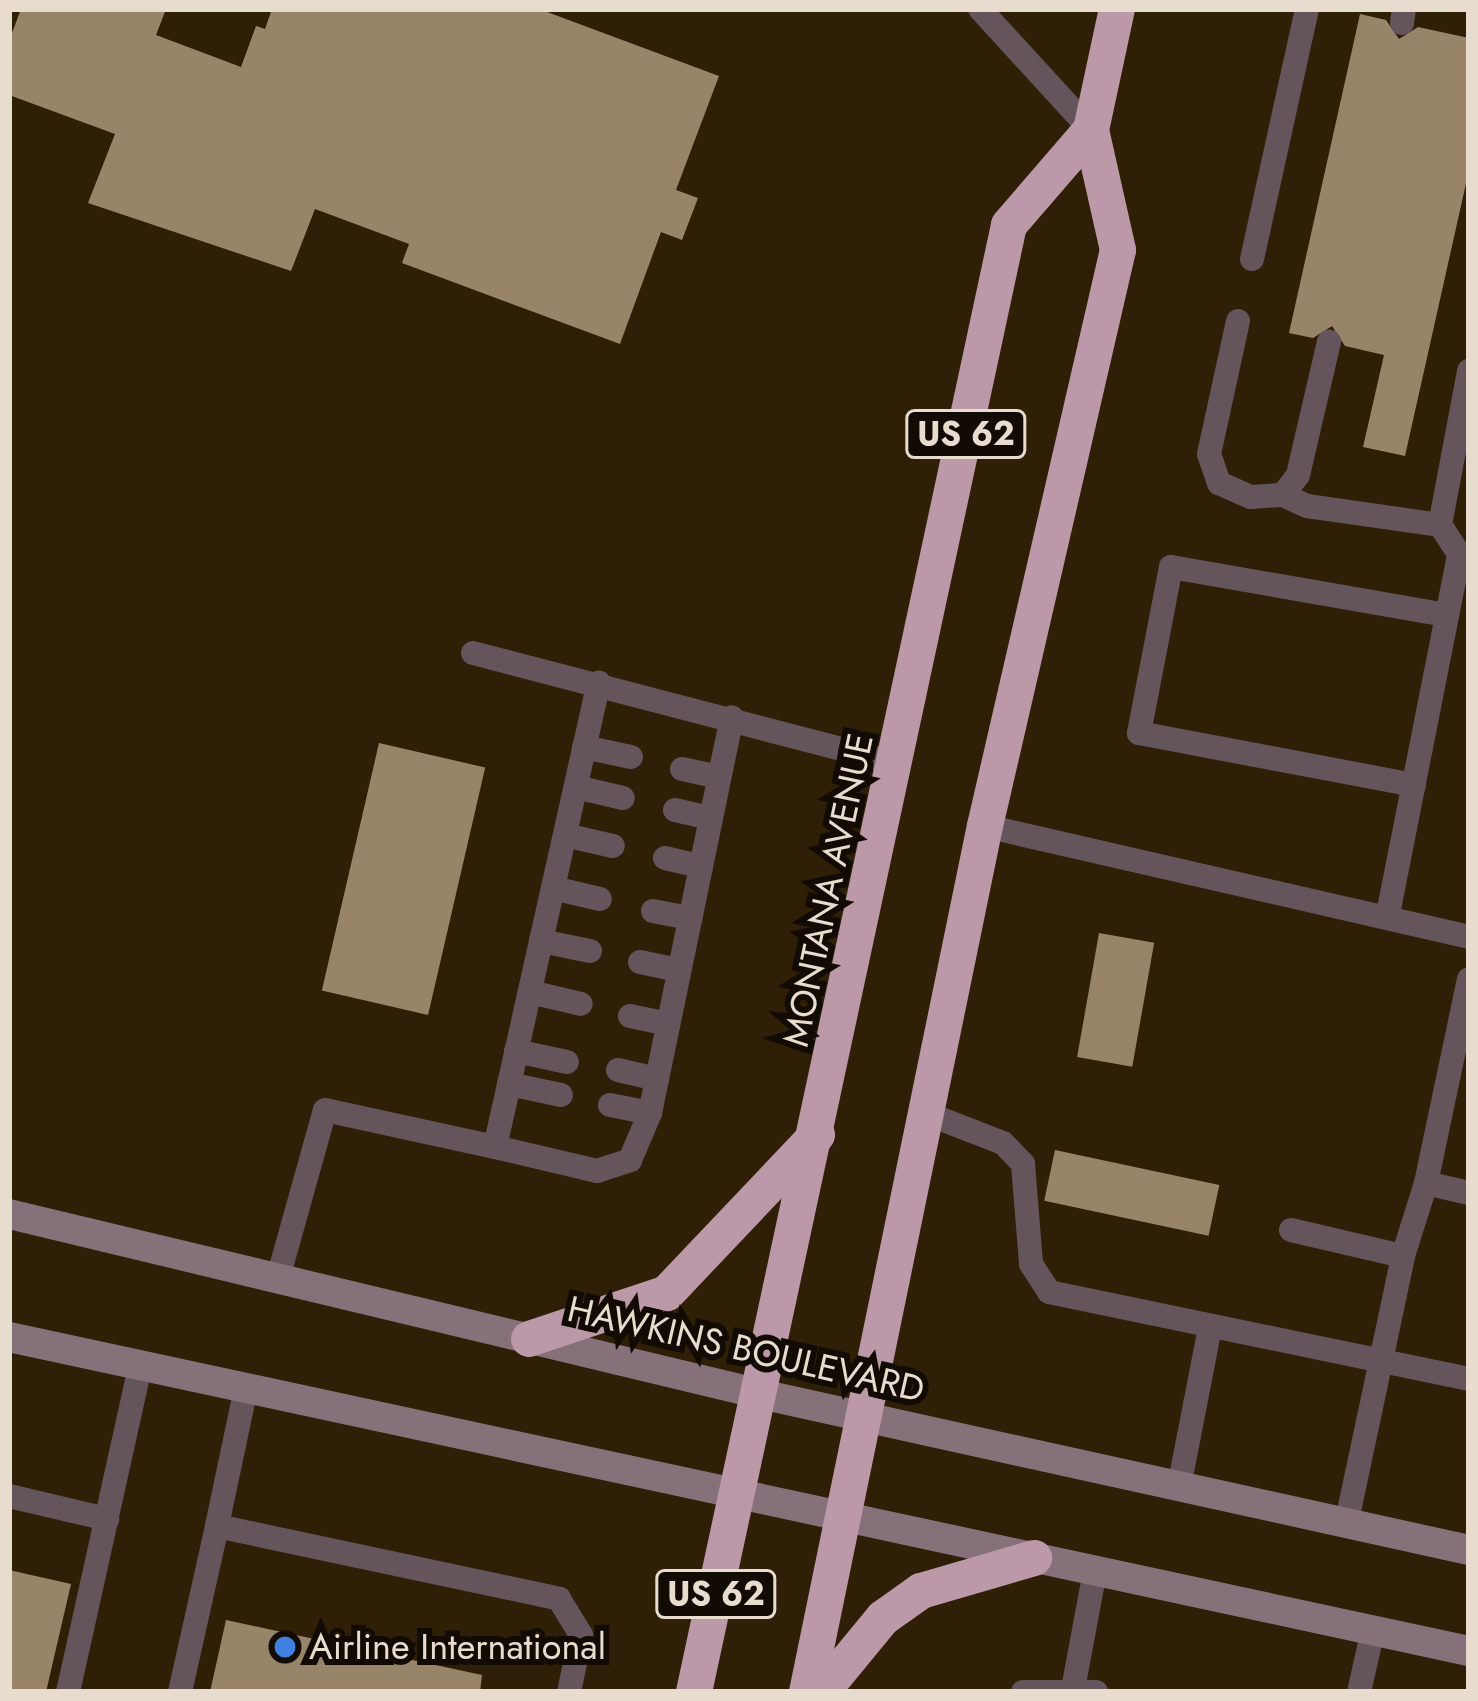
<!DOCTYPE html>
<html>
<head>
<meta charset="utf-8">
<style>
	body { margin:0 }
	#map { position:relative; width:1478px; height:1701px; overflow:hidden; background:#301f07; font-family:Jost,sans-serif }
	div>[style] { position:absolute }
	.building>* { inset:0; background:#988469; transform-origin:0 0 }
	.lane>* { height:24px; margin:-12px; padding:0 12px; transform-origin:12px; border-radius:12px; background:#63555b }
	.secondary>* { height:30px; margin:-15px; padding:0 15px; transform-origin:15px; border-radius:15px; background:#86707a }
	.highway>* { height:36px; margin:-18px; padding:0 18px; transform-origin:18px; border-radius:18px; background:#bb99a8 }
	.dots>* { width:33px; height:33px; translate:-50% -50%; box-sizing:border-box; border:6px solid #120b03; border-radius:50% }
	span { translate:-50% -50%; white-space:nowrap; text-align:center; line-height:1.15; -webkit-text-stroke:12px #120b03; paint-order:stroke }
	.shield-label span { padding:3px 9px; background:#120b03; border:3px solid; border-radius:9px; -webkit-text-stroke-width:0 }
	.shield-label { font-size:33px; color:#e7dcce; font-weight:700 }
	.street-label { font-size:36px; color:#e7dcce }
	.poi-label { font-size:36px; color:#e7dcce }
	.left { translate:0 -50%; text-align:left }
	.frame { position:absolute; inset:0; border:12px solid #e7dcce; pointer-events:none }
</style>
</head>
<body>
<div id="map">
	<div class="building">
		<div style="clip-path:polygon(21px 9px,166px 9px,156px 35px,241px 67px,256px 26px,265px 29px,272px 9px,539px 9px,719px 76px,676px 190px,698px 198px,682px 240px,661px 232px,620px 344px,402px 263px,409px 244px,315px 209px,291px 271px,88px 203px,115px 134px,9px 95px,9px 41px)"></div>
		<div style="clip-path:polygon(1360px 14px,1386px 20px,1399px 39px,1418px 27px,1469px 38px,1469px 170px,1405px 456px,1363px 447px,1384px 355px,1345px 346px,1332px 326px,1313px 338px,1289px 333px)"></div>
		<div style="left:379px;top:743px;width:109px;height:254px;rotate:13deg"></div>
		<div style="left:1099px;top:933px;width:56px;height:126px;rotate:10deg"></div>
		<div style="left:1055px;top:1150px;width:168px;height:52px;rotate:12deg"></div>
		<div style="clip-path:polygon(9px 1570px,71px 1584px,46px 1692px,9px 1692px)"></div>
		<div style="clip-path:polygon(226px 1620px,482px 1675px,480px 1692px,210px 1692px)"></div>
	</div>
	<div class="lane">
		<div style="left:980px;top:9px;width:164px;rotate:47.5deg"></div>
		<div style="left:1402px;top:23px;width:14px;rotate:-82deg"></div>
		<div style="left:1252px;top:259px;width:256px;rotate:-77.6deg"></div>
		<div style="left:1238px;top:321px;width:136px;rotate:102.3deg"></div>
		<div style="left:1209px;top:454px;width:31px;rotate:71deg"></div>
		<div style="left:1219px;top:483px;width:35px;rotate:24deg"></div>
		<div style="left:1251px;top:497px;width:32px;rotate:-4deg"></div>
		<div style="left:1283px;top:495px;width:26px;rotate:25deg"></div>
		<div style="left:1307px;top:506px;width:134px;rotate:8.1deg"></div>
		<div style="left:1283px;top:495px;width:25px;rotate:-53deg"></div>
		<div style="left:1298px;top:475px;width:137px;rotate:-76.9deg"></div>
		<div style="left:473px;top:653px;width:439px;rotate:14.6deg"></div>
		<div style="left:584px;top:747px;width:48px;rotate:12deg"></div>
		<div style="left:682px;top:769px;width:38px;rotate:12deg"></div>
		<div style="left:1414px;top:785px;width:280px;rotate:-169.3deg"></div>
		<div style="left:1139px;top:733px;width:169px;rotate:-79.1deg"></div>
		<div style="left:1171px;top:567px;width:280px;rotate:9.9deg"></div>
		<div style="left:576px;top:787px;width:48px;rotate:13.2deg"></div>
		<div style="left:675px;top:810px;width:37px;rotate:13deg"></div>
		<div style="left:985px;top:826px;width:497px;rotate:12.9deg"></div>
		<div style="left:565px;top:835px;width:49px;rotate:12.9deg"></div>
		<div style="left:665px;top:858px;width:37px;rotate:13deg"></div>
		<div style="left:553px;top:888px;width:48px;rotate:13.2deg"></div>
		<div style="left:653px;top:911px;width:38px;rotate:11deg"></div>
		<div style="left:1388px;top:914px;width:367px;rotate:-78.8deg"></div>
		<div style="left:1459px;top:554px;width:35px;rotate:-123deg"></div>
		<div style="left:1440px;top:525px;width:157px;rotate:-79.3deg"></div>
		<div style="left:541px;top:941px;width:50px;rotate:11.5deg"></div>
		<div style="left:640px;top:962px;width:40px;rotate:12deg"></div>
		<div style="left:1469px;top:979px;width:208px;rotate:101.9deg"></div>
		<div style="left:1426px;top:1183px;width:44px;rotate:13.1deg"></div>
		<div style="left:530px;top:992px;width:52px;rotate:13.2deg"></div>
		<div style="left:630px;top:1016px;width:39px;rotate:12deg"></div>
		<div style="left:516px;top:1051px;width:52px;rotate:12.2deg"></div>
		<div style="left:618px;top:1070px;width:40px;rotate:13deg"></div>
		<div style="left:509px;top:1084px;width:53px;rotate:11.9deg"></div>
		<div style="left:610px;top:1105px;width:41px;rotate:11.3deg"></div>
		<div style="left:923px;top:1112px;width:86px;rotate:21.2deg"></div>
		<div style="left:1003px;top:1143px;width:29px;rotate:46deg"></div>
		<div style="left:1023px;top:1164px;width:100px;rotate:85.4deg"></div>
		<div style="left:1031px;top:1264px;width:33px;rotate:57deg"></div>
		<div style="left:1049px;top:1292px;width:429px;rotate:11.7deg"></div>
		<div style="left:495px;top:1147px;width:105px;rotate:13.2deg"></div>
		<div style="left:597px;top:1171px;width:35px;rotate:-18deg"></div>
		<div style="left:630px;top:1160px;width:51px;rotate:-66.9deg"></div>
		<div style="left:650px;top:1113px;width:404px;rotate:-78.3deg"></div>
		<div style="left:1291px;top:1230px;width:115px;rotate:13.1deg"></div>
		<div style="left:278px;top:1278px;width:174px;rotate:-74.4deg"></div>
		<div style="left:325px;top:1110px;width:174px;rotate:12.3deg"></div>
		<div style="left:495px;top:1147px;width:476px;rotate:-77.4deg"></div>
		<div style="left:246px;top:1388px;width:141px;rotate:101.9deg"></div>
		<div style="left:217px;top:1526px;width:350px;rotate:12deg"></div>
		<div style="left:559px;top:1599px;width:42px;rotate:58.6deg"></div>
		<div style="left:581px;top:1635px;width:58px;rotate:101.9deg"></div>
		<div style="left:1179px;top:1487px;width:163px;rotate:-79deg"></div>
		<div style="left:9px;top:1496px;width:101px;rotate:13.2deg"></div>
		<div style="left:1346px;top:1525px;width:275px;rotate:-78deg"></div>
		<div style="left:1403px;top:1256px;width:77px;rotate:-72.5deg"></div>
		<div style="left:1073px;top:1689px;width:120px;rotate:-79.4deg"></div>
		<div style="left:68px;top:1692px;width:334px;rotate:-77.5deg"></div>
		<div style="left:180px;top:1692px;width:170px;rotate:-77.4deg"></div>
		<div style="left:1023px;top:1692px;width:73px"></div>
		<div style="left:1359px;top:1692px;width:64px;rotate:-77.3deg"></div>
	</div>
	<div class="secondary">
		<div style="left:9px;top:1214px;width:772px;rotate:13.48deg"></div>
		<div style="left:760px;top:1394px;width:726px;rotate:12.41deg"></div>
		<div style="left:9px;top:1337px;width:1493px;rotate:12.14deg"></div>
	</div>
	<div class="highway">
		<div style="left:529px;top:1339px;width:145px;rotate:-18.4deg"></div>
		<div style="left:667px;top:1293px;width:218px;rotate:-46.5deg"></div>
		<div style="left:694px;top:1692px;width:1500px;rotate:-77.88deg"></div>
		<div style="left:1009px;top:225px;width:125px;rotate:-49.2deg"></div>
		<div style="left:807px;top:1692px;width:884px;rotate:-78.39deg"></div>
		<div style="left:985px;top:826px;width:591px;rotate:-77deg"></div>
		<div style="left:1118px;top:250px;width:123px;rotate:-102.7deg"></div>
		<div style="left:1091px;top:130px;width:124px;rotate:-77.9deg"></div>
		<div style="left:822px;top:1692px;width:96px;rotate:-50.5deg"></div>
		<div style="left:883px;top:1618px;width:47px;rotate:-35.4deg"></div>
		<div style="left:921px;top:1591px;width:118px;rotate:-16.3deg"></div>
	</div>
	<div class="dots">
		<div style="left:285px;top:1647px;background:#3f7fe0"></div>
	</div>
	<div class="shield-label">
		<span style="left:966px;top:434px">US 62</span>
		<span style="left:716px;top:1594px">US 62</span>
	</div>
	<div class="street-label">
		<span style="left:828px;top:890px;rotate:-78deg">MONTANA AVENUE</span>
		<span style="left:746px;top:1349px;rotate:13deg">HAWKINS BOULEVARD</span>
	</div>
	<div class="poi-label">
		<span class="left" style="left:309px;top:1647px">Airline International</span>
	</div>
	<div class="frame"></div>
</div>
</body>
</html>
